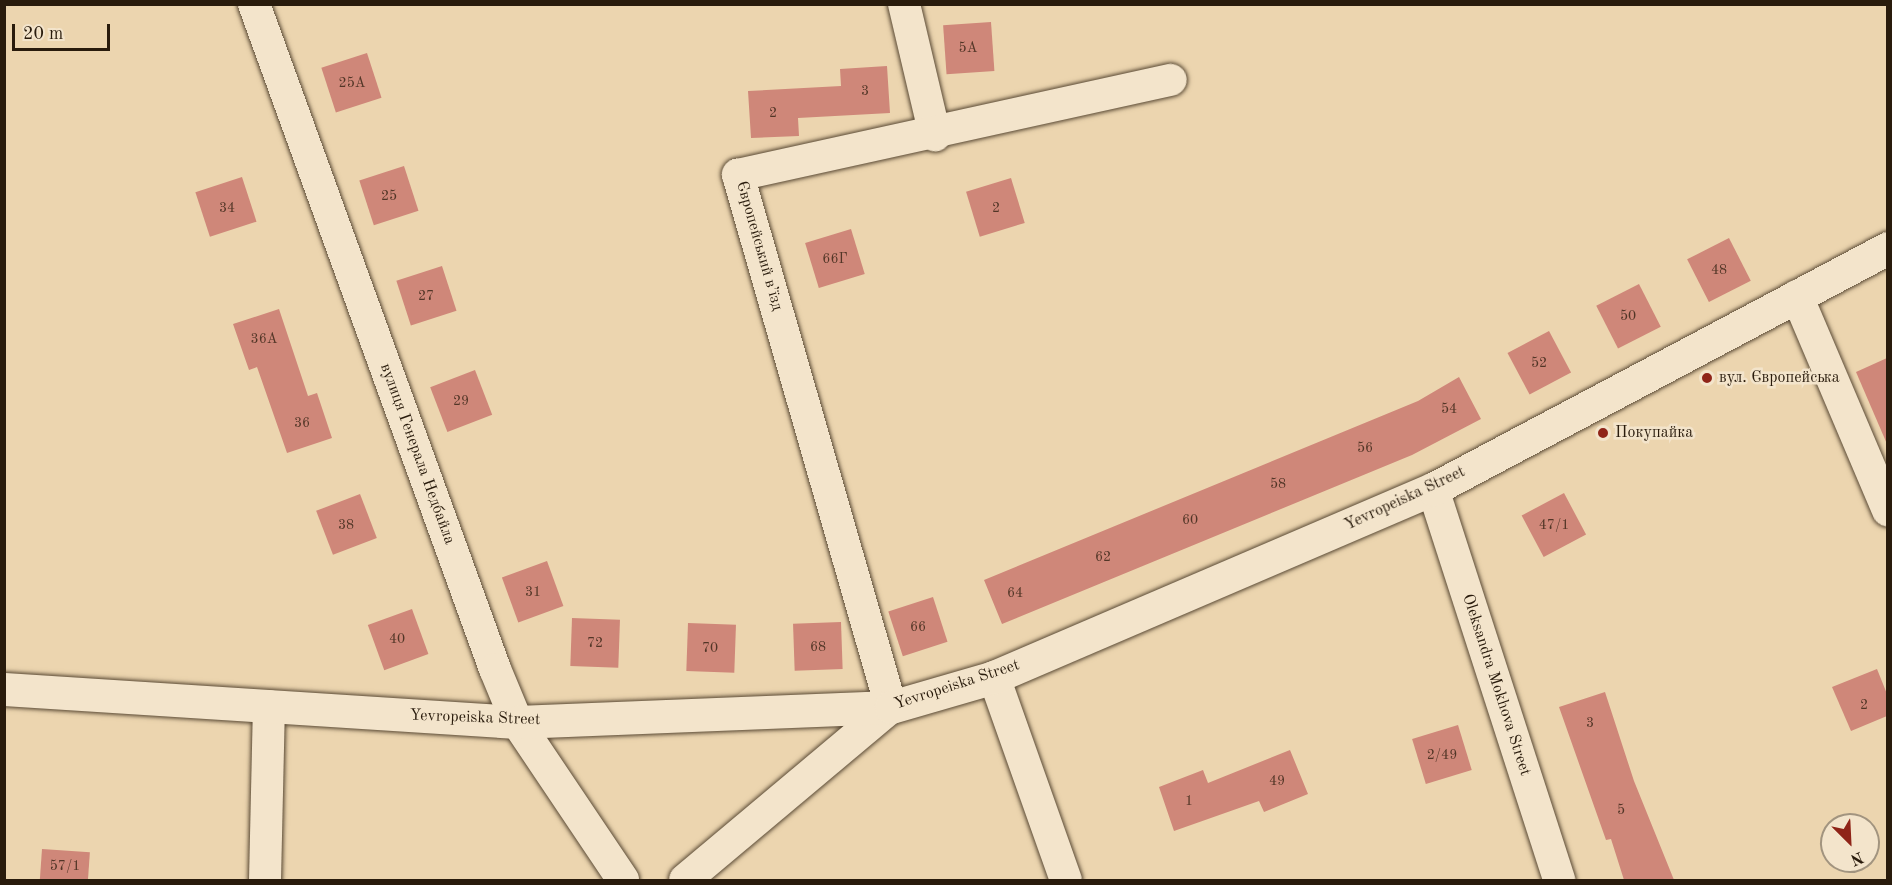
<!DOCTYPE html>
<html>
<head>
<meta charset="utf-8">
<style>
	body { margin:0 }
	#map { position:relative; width:1892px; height:885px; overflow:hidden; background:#ecd5af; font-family:"Old Standard TT",serif }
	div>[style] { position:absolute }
	.building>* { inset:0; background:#cf8779; transform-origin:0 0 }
	.roads { filter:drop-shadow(0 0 2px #5a4a35) drop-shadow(0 0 2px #5a4a35) }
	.minor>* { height:32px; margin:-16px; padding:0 16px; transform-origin:16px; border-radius:16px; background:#f3e4cb }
	.tertiary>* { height:33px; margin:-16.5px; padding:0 16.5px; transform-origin:16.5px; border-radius:16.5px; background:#f3e4cb }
	.dots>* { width:16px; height:16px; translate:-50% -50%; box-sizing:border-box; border:3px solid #f3e4cb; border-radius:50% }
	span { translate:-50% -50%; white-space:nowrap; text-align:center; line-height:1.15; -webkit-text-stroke:5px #f3e4cb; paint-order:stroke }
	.number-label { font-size:14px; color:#523627 }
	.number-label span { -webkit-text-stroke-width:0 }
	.street-label { font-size:16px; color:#291b0c }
	.poi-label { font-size:16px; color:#291b0c }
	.left { translate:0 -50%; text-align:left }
	.frame { position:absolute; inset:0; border:6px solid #291b0c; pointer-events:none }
	.north { position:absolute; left:1820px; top:813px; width:60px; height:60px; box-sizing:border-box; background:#f3e4cb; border:2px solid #a2947f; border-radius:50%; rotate:156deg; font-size:16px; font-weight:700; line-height:24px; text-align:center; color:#291b0c }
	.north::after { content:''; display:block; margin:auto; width:21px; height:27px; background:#8f2418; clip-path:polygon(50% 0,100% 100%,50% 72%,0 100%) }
	.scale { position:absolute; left:12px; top:24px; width:98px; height:27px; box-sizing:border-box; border:3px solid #291b0c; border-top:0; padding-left:8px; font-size:18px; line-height:21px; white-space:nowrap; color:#291b0c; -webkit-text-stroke:4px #f3e4cb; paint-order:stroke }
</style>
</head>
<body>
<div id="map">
	<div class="building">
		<div style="left:991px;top:22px;width:49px;height:48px;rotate:86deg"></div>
		<div style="left:367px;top:53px;width:47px;height:48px;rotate:72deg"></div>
		<div style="clip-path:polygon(887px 66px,890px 113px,798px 118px,799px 136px,751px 138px,748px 91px,841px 86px,840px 69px)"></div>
		<div style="left:404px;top:166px;width:47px;height:47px;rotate:72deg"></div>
		<div style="left:242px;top:177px;width:47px;height:49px;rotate:72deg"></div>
		<div style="left:1011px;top:178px;width:47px;height:47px;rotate:73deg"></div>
		<div style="left:851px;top:229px;width:47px;height:48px;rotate:73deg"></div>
		<div style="left:1729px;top:238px;width:48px;height:47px;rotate:63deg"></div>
		<div style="left:442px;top:266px;width:47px;height:48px;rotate:72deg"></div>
		<div style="left:1639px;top:284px;width:48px;height:48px;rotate:63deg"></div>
		<div style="clip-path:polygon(279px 309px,308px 396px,317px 393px,332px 438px,287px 453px,257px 367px,249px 370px,233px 324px)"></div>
		<div style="left:1549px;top:331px;width:47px;height:47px;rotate:62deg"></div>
		<div style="clip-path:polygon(1887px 358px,1887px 444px,1856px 372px)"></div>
		<div style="left:475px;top:370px;width:48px;height:48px;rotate:69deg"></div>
		<div style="clip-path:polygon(1459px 377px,1481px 419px,1412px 455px,1002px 624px,984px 580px,1418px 401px)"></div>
		<div style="left:1564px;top:493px;width:47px;height:48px;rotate:62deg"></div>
		<div style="left:360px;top:494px;width:47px;height:47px;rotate:69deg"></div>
		<div style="left:547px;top:561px;width:48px;height:48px;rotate:70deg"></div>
		<div style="left:933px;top:597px;width:47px;height:47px;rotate:72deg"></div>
		<div style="left:412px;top:609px;width:48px;height:47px;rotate:70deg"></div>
		<div style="left:572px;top:618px;width:48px;height:48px;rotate:2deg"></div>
		<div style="left:841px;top:622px;width:47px;height:48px;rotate:88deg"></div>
		<div style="left:688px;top:623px;width:48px;height:48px;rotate:2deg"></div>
		<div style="clip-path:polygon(1877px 669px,1887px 694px,1887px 716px,1851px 731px,1832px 687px)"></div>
		<div style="clip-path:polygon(1605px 692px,1634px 781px,1674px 880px,1624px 880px,1611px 839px,1606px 840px,1559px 707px)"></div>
		<div style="left:1458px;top:725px;width:47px;height:48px;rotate:73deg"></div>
		<div style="clip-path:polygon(1290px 750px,1308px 794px,1264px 812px,1259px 801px,1174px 831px,1159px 787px,1203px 770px,1208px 783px)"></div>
		<div style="left:42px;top:849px;width:48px;height:31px;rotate:4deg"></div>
	</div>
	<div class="roads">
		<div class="minor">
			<div style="left:254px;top:4px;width:707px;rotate:70.08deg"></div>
			<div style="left:495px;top:669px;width:57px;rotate:67.5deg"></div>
			<div style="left:517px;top:722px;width:190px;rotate:56.1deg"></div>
			<div style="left:904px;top:4px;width:135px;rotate:76.7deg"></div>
			<div style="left:1797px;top:296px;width:233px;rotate:67deg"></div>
			<div style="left:1433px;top:489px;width:411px;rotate:72.1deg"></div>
			<div style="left:994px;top:677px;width:215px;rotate:70.5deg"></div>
			<div style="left:265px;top:880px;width:174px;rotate:-88.7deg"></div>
			<div style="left:685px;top:880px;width:269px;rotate:-40deg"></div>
			<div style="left:891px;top:707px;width:554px;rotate:-106.04deg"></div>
			<div style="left:738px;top:175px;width:443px;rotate:-12.4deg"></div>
		</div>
		<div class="tertiary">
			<div style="left:4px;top:689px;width:514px;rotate:3.68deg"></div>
			<div style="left:517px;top:722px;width:374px;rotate:-2.3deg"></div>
			<div style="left:891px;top:707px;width:107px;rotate:-16.2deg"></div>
			<div style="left:994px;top:677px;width:478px;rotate:-23.2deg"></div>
			<div style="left:1433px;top:489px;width:515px;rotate:-27.91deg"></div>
		</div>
	</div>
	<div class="dots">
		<div style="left:1707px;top:378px;background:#8f2418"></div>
		<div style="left:1603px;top:433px;background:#8f2418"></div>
	</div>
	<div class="number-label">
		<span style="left:968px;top:48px">5А</span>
		<span style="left:352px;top:83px">25А</span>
		<span style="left:865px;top:91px">3</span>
		<span style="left:773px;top:113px">2</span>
		<span style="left:389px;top:196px">25</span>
		<span style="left:227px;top:208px">34</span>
		<span style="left:996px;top:208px">2</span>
		<span style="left:835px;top:259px">66Г</span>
		<span style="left:1719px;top:270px">48</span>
		<span style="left:426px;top:296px">27</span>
		<span style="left:1628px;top:316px">50</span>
		<span style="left:264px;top:339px">36А</span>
		<span style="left:1539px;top:363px">52</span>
		<span style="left:461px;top:401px">29</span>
		<span style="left:1449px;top:409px">54</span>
		<span style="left:302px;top:423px">36</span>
		<span style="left:1365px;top:448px">56</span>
		<span style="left:1278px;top:484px">58</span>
		<span style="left:1190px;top:520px">60</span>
		<span style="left:346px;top:525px">38</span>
		<span style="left:1554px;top:525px">47/1</span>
		<span style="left:1103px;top:557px">62</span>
		<span style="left:533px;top:592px">31</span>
		<span style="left:1015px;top:593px">64</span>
		<span style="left:918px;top:627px">66</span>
		<span style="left:397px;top:639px">40</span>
		<span style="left:595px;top:643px">72</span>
		<span style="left:818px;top:647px">68</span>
		<span style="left:710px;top:648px">70</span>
		<span style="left:1864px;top:705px">2</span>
		<span style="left:1590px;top:723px">3</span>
		<span style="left:1442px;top:755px">2/49</span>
		<span style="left:1277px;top:781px">49</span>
		<span style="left:1189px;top:801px">1</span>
		<span style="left:1621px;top:810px">5</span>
		<span style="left:65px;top:866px">57/1</span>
	</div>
	<div class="street-label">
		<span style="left:759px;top:246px;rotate:74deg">Європейський в’їзд</span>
		<span style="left:417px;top:454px;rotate:70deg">вулиця Генерала Недбайла</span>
		<span style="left:1405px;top:499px;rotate:-25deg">Yevropeiska Street</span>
		<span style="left:957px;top:685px;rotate:-18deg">Yevropeiska Street</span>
		<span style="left:1496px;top:685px;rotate:72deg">Oleksandra Mokhova Street</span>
		<span style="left:475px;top:718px;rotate:2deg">Yevropeiska Street</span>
	</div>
	<div class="poi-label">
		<span class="left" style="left:1719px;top:378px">вул. Європейська</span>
		<span class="left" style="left:1615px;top:433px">Покупайка</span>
	</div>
	<div class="frame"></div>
	<div class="north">N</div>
	<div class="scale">20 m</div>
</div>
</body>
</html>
